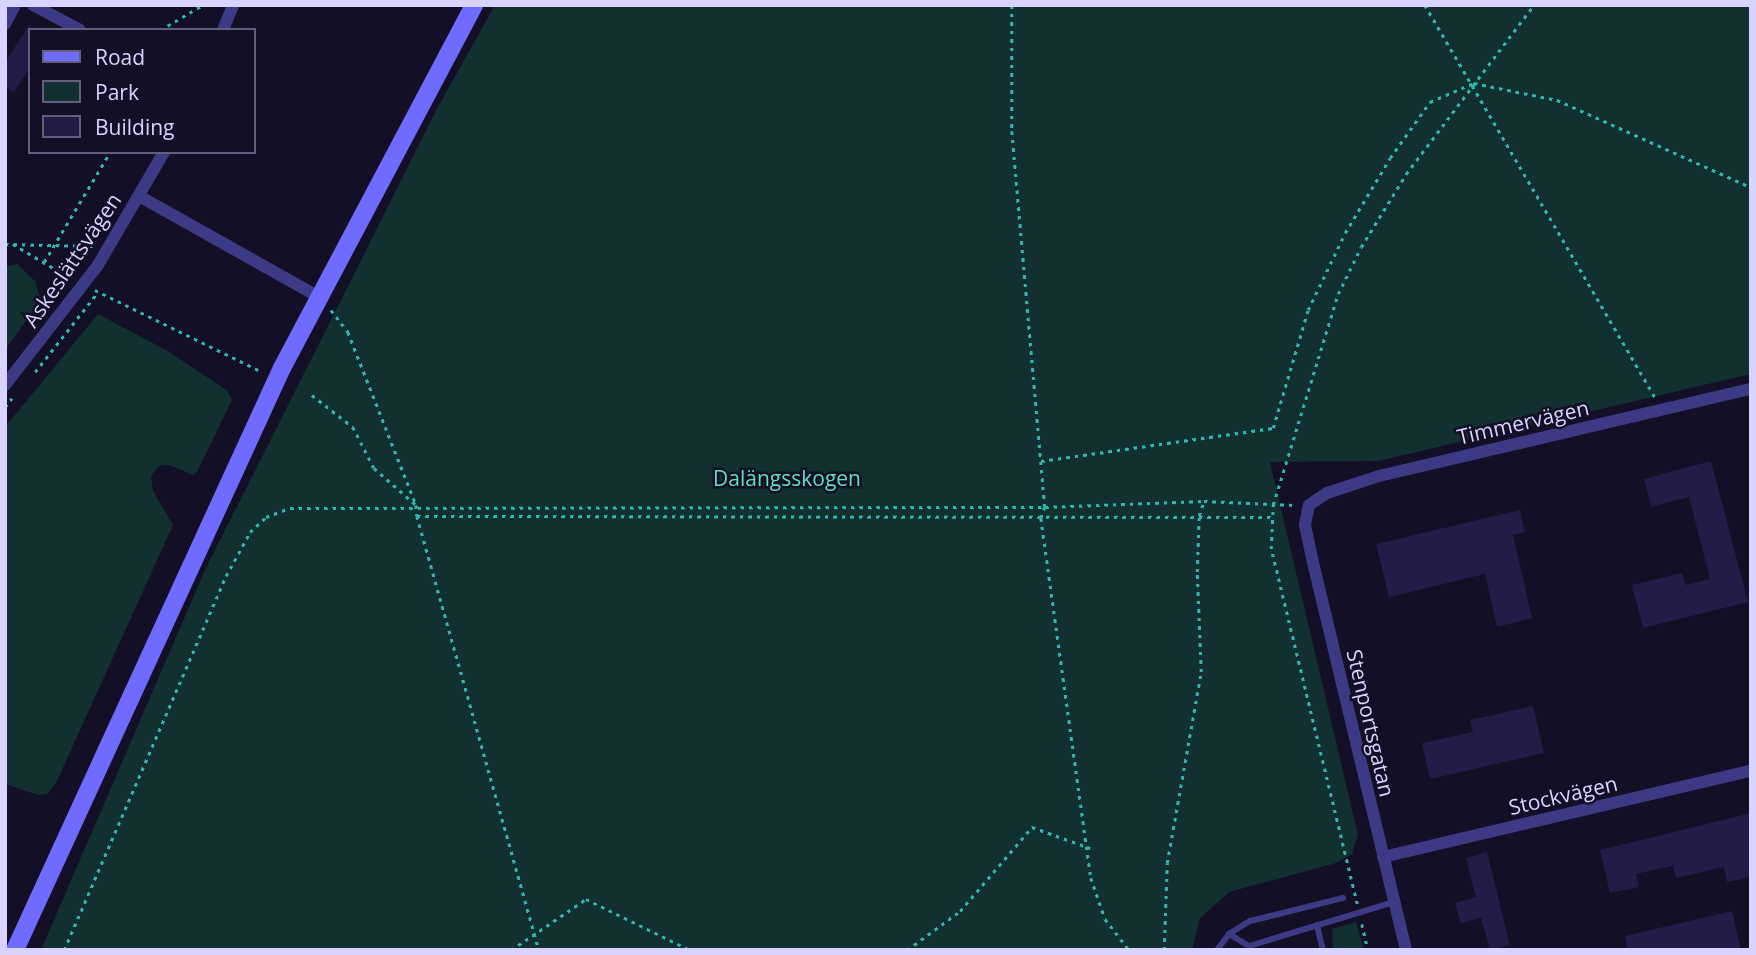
<!DOCTYPE html>
<html>
<head>
<meta charset="utf-8">
<style>
	body { margin:0 }
	#map { position:relative; width:1756px; height:955px; overflow:hidden; background:#130f26; font-family:"Open Sans",sans-serif }
	div>[style] { position:absolute }
	.green>* { inset:0; background:#12302f }
	.building>* { inset:0; background:#241b47 }
	.path>* { height:2.5px; margin-top:-1.25px; transform-origin:0; background:repeating-linear-gradient(90deg,#2fb8b0 0 3.5px,transparent 0 8.5px) }
	.service>* { height:6px; margin:-3px; padding:0 3px; transform-origin:3px; border-radius:3px; background:#3d3a85 }
	.minor>* { height:12px; margin:-6px; padding:0 6px; transform-origin:6px; border-radius:6px; background:#3d3a85 }
	.secondary>* { height:18px; margin:-9px; padding:0 9px; transform-origin:9px; border-radius:9px; background:#6f6bff }
	span { translate:-50% -50%; white-space:nowrap; text-align:center; line-height:1.15; -webkit-text-stroke:5px #130f26; paint-order:stroke }
	.street-label { font-size:21px; color:#d9d4ff }
	.park-label { font-size:21px; color:#5fe0c0 }
	.frame { position:absolute; inset:0; border:7px solid #d9d4ff; pointer-events:none }
	.legend { position:absolute; left:28px; top:28px; width:228px; height:126px; box-sizing:border-box; background:#130f26; border:2px solid #625e7d; margin:0; padding:9px 12px; list-style:none; font-size:21px; color:#d9d4ff }
	.legend li { display:flex; align-items:center; gap:14px; height:35px }
	.legend b { width:35px; border:2px solid #625e7d }
</style>
</head>
<body>
<div id="map">
	<div class="green">
		<div style="clip-path:polygon(495px 5px,1751px 5px,1751px 374px,1378px 461px,1270px 462px,1358px 835px,1352px 854px,1336px 863px,1229px 892px,1200px 918px,1192px 950px,41px 950px,205px 570px,439px 105px)"></div>
		<div style="clip-path:polygon(17px 264px,35px 281px,41px 300px,5px 350px,5px 266px)"></div>
		<div style="clip-path:polygon(98px 314px,166px 350px,228px 391px,232px 400px,197px 472px,193px 475px,169px 465px,159px 466px,151px 476px,153px 491px,173px 525px,56px 783px,47px 794px,38px 795px,5px 784px,5px 427px)"></div>
		<div style="clip-path:polygon(1356px 922px,1364px 950px,1333px 950px,1332px 929px)"></div>
	</div>
	<div class="building">
		<div style="clip-path:polygon(30px 24px,30px 68px,14px 92px,5px 87px,5px 62px)"></div>
		<div style="clip-path:polygon(1711px 461px,1748px 602px,1643px 628px,1632px 585px,1682px 573px,1686px 585px,1710px 579px,1689px 497px,1651px 507px,1644px 479px)"></div>
		<div style="clip-path:polygon(1520px 510px,1525px 532px,1513px 535px,1532px 618px,1497px 627px,1485px 574px,1389px 597px,1376px 544px)"></div>
		<div style="clip-path:polygon(1533px 706px,1544px 753px,1430px 779px,1422px 743px,1473px 732px,1470px 720px)"></div>
		<div style="clip-path:polygon(1751px 813px,1751px 877px,1727px 882px,1724px 867px,1676px 878px,1673px 866px,1636px 874px,1639px 887px,1610px 893px,1600px 850px)"></div>
		<div style="clip-path:polygon(1487px 852px,1510px 945px,1490px 950px,1481px 918px,1461px 923px,1455px 903px,1476px 897px,1466px 858px)"></div>
		<div style="clip-path:polygon(1732px 911px,1741px 950px,1628px 950px,1625px 936px)"></div>
	</div>
	<div class="path">
		<div style="left:1012px;top:5px;width:126px;rotate:90deg"></div>
		<div style="left:1012px;top:131px;width:377px;rotate:85deg"></div>
		<div style="left:1045px;top:507px;width:12px;rotate:110deg"></div>
		<div style="left:1041px;top:518px;width:363px;rotate:82.1deg"></div>
		<div style="left:1091px;top:878px;width:43px;rotate:71.1deg"></div>
		<div style="left:1105px;top:919px;width:39px;rotate:52deg"></div>
		<div style="left:1425px;top:5px;width:456px;rotate:59.6deg"></div>
		<div style="left:160px;top:30px;width:50px;rotate:-30.2deg"></div>
		<div style="left:5px;top:244px;width:88px;rotate:1.3deg"></div>
		<div style="left:13px;top:244px;width:66px;rotate:30.8deg"></div>
		<div style="left:44px;top:262px;width:128px;rotate:-59deg"></div>
		<div style="left:95px;top:290px;width:182px;rotate:26.1deg"></div>
		<div style="left:331px;top:310px;width:28px;rotate:52deg"></div>
		<div style="left:348px;top:332px;width:183px;rotate:68.5deg"></div>
		<div style="left:35px;top:372px;width:102px;rotate:-51.8deg"></div>
		<div style="left:312px;top:395px;width:52px;rotate:38deg"></div>
		<div style="left:353px;top:427px;width:46px;rotate:62.9deg"></div>
		<div style="left:374px;top:468px;width:56px;rotate:41.4deg"></div>
		<div style="left:416px;top:505px;width:11px;rotate:85deg"></div>
		<div style="left:417px;top:516px;width:854px;rotate:0.07deg"></div>
		<div style="left:5px;top:407px;width:11px;rotate:-52deg"></div>
		<div style="left:1041px;top:461px;width:234px;rotate:-8.1deg"></div>
		<div style="left:1273px;top:428px;width:123px;rotate:-73.5deg"></div>
		<div style="left:1308px;top:310px;width:85px;rotate:-64.3deg"></div>
		<div style="left:1345px;top:233px;width:87px;rotate:-59deg"></div>
		<div style="left:1390px;top:158px;width:69px;rotate:-54.5deg"></div>
		<div style="left:1430px;top:102px;width:48px;rotate:-23.4deg"></div>
		<div style="left:1474px;top:83px;width:85px;rotate:11.6deg"></div>
		<div style="left:1557px;top:100px;width:213px;rotate:24.2deg"></div>
		<div style="left:417px;top:516px;width:451px;rotate:74.3deg"></div>
		<div style="left:1357px;top:904px;width:365px;rotate:-103.6deg"></div>
		<div style="left:1271px;top:549px;width:44px;rotate:-87.4deg"></div>
		<div style="left:1273px;top:505px;width:221px;rotate:-72.9deg"></div>
		<div style="left:1338px;top:294px;width:52px;rotate:-63.9deg"></div>
		<div style="left:1361px;top:247px;width:86px;rotate:-58.3deg"></div>
		<div style="left:1406px;top:174px;width:212px;rotate:-52.9deg"></div>
		<div style="left:1362px;top:924px;width:27px;rotate:77deg"></div>
		<div style="left:64px;top:950px;width:408px;rotate:-66.6deg"></div>
		<div style="left:226px;top:576px;width:50px;rotate:-61.4deg"></div>
		<div style="left:250px;top:532px;width:22px;rotate:-43deg"></div>
		<div style="left:266px;top:517px;width:26px;rotate:-21deg"></div>
		<div style="left:290px;top:508px;width:755px;rotate:-0.08deg"></div>
		<div style="left:1045px;top:507px;width:159px;rotate:-2.2deg"></div>
		<div style="left:1204px;top:501px;width:91px;rotate:2.5deg"></div>
		<div style="left:511px;top:950px;width:91px;rotate:-34.2deg"></div>
		<div style="left:586px;top:899px;width:116px;rotate:26.1deg"></div>
		<div style="left:907px;top:950px;width:66px;rotate:-36.3deg"></div>
		<div style="left:960px;top:911px;width:111px;rotate:-49.4deg"></div>
		<div style="left:1032px;top:827px;width:62px;rotate:19.9deg"></div>
		<div style="left:1164px;top:950px;width:87px;rotate:-88deg"></div>
		<div style="left:1167px;top:863px;width:194px;rotate:-79.9deg"></div>
		<div style="left:1201px;top:672px;width:100px;rotate:-92.3deg"></div>
		<div style="left:1197px;top:572px;width:56px;rotate:-88deg"></div>
		<div style="left:1199px;top:516px;width:16px;rotate:-72deg"></div>
	</div>
	<div class="service">
		<div style="left:1317px;top:925px;width:26px;rotate:77deg"></div>
		<div style="left:1229px;top:934px;width:23px;rotate:31deg"></div>
		<div style="left:1249px;top:946px;width:152px;rotate:-16.9deg"></div>
		<div style="left:1217px;top:950px;width:20px;rotate:-53deg"></div>
		<div style="left:1229px;top:934px;width:25px;rotate:-32deg"></div>
		<div style="left:1250px;top:921px;width:96px;rotate:-13.9deg"></div>
	</div>
	<div class="minor">
		<div style="left:33px;top:5px;width:53px;rotate:28deg"></div>
		<div style="left:5px;top:24px;width:21px;rotate:-62deg"></div>
		<div style="left:223px;top:30px;width:27px;rotate:-68deg"></div>
		<div style="left:139px;top:196px;width:209px;rotate:29.3deg"></div>
		<div style="left:5px;top:385px;width:152px;rotate:-52.2deg"></div>
		<div style="left:98px;top:265px;width:131px;rotate:-59.7deg"></div>
		<div style="left:1383px;top:857px;width:378px;rotate:-13.2deg"></div>
		<div style="left:1406px;top:950px;width:403px;rotate:-103.5deg"></div>
		<div style="left:1312px;top:558px;width:34px;rotate:-102deg"></div>
		<div style="left:1305px;top:525px;width:20px;rotate:-79deg"></div>
		<div style="left:1309px;top:505px;width:22px;rotate:-34deg"></div>
		<div style="left:1327px;top:493px;width:55px;rotate:-18.1deg"></div>
		<div style="left:1379px;top:476px;width:382px;rotate:-13.2deg"></div>
	</div>
	<div class="secondary">
		<div style="left:15px;top:950px;width:640px;rotate:-65.36deg"></div>
		<div style="left:282px;top:368px;width:411px;rotate:-62.1deg"></div>
	</div>
	<div class="street-label">
		<span style="left:72px;top:260px;rotate:-56deg">Askeslättsvägen</span>
		<span style="left:1523px;top:422px;rotate:-13deg">Timmervägen</span>
		<span style="left:1371px;top:723px;rotate:77deg">Stenportsgatan</span>
		<span style="left:1563px;top:795px;rotate:-13deg">Stockvägen</span>
	</div>
	<div class="park-label">
		<span style="left:787px;top:478px">Dalängsskogen</span>
	</div>
	<div class="frame"></div>
	<ul class="legend">
	<li><b style="height:9px;background:#6f6bff"></b>Road</li>
	<li><b style="height:19px;background:#12302f"></b>Park</li>
	<li><b style="height:19px;background:#241b47"></b>Building</li>
	</ul>
</div>
</body>
</html>
